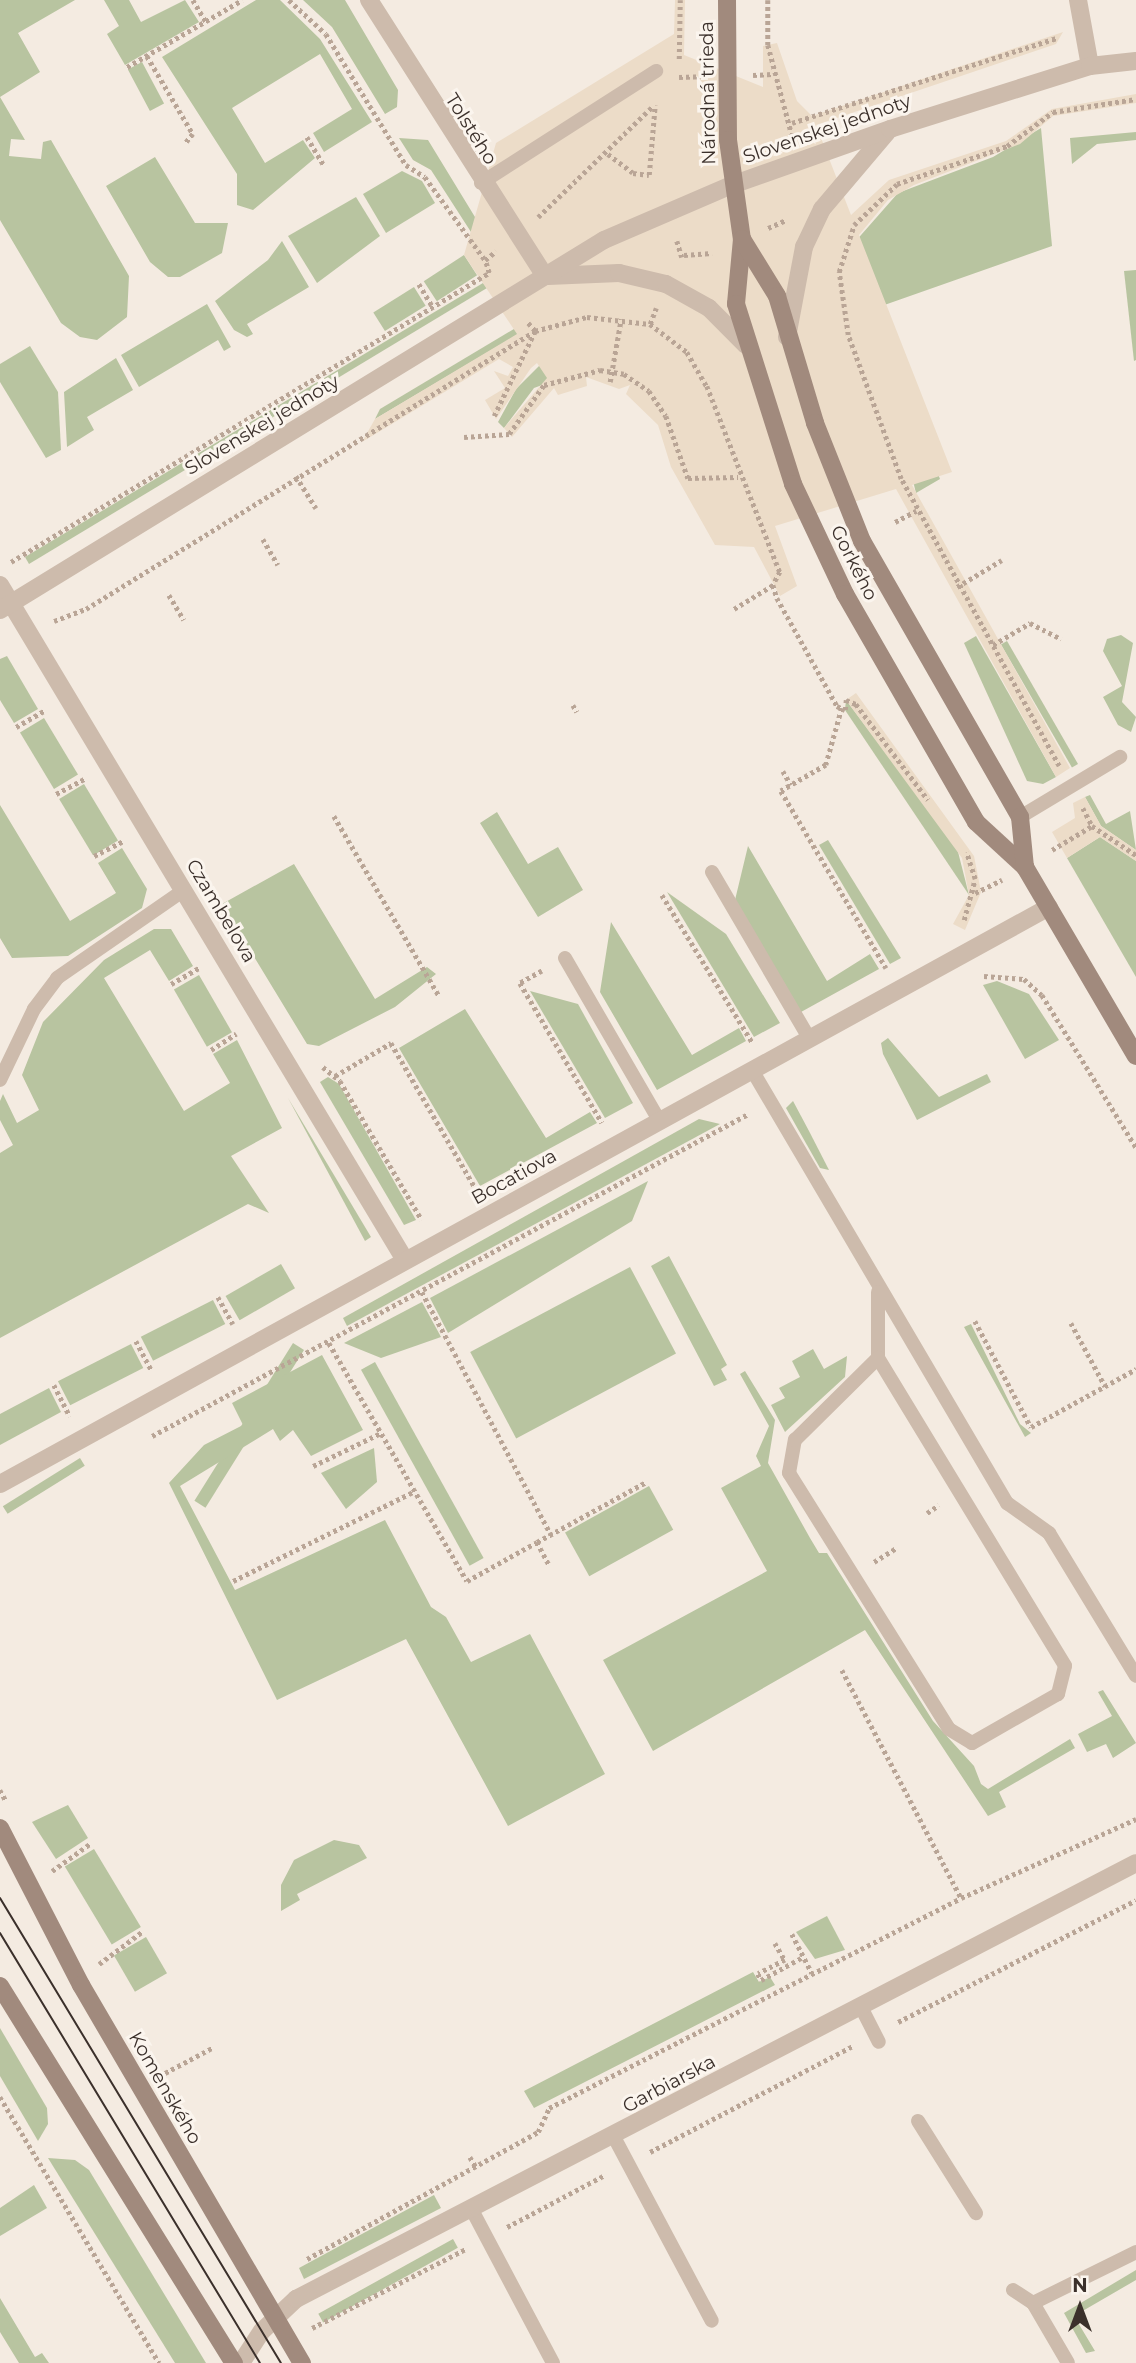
<!DOCTYPE html>
<html>
<head>
<meta charset="utf-8">
<style>
	body { margin:0 }
	#map { position:relative; width:1136px; height:2363px; overflow:hidden; background:#f4ebe1; font-family:Montserrat,sans-serif }
	div>[style] { position:absolute }
	.green>* { inset:0; background:#b8c4a0; transform-origin:0 0 }
	.plaza>* { inset:0; background:#ecdcc8 }
	.path>* { height:4.5px; margin-top:-2.25px; transform-origin:0; background:repeating-linear-gradient(90deg,#b9a596 0 3.5px,transparent 0 7px) }
	.lane>* { height:14px; margin:-7px; padding:0 7px; transform-origin:7px; border-radius:7px; background:#cdbbac }
	.street>* { height:18px; margin:-9px; padding:0 9px; transform-origin:9px; border-radius:9px; background:#cdbbac }
	.secondary>* { height:18px; margin:-9px; padding:0 9px; transform-origin:9px; border-radius:9px; background:#a18a7d }
	.tram>* { height:2px; margin:-1px; padding:0 1px; transform-origin:1px; border-radius:1px; background:#3b302b }
	span { translate:-50% -50%; white-space:nowrap; text-align:center; line-height:1.15; -webkit-text-stroke:6px #fbf5ee; paint-order:stroke }
	.street-label { font-size:19px; color:#3b302b }
	.north { position:absolute; left:1045px; top:2272px; width:70px; height:70px; -webkit-text-stroke:5px #fbf5ee; paint-order:stroke; rotate:0deg; font-size:19px; font-weight:700; line-height:28px; text-align:center; color:#3b302b }
	.north::after { content:''; display:block; margin:auto; width:24px; height:32px; background:#3b302b; clip-path:polygon(50% 0,100% 100%,50% 72%,0 100%) }
</style>
</head>
<body>
<div id="map">
	<div class="green">
		<div style="clip-path:polygon(0 0,75px 0,18px 33px,40px 72px,0 97px,25px 140px,11px 139px,9px 156px,41px 159px,43px 142px,51px 140px,129px 276px,127px 317px,97px 340px,80px 337px,61px 323px,0 220px)"></div>
		<div style="clip-path:polygon(104px 0,129px 0,141px 22px,185px 0,199px 22px,125px 65px,107px 34px,119px 26px)"></div>
		<div style="clip-path:polygon(256px 0,280px 0,320px 39px,372px 122px,324px 152px,313px 133px,352px 109px,320px 54px,232px 108px,265px 163px,303px 140px,315px 158px,253px 210px,237px 205px,237px 174px,162px 57px)"></div>
		<div style="clip-path:polygon(303px 0,345px 0,398px 90px,397px 107px,385px 114px,332px 27px)"></div>
		<div style="left:142px;top:62px;width:47px;height:16px;rotate:62deg"></div>
		<div style="clip-path:polygon(1041px 128px,1052px 246px,873px 309px,940px 479px,916px 493px,854px 243px,898px 193px,993px 157px)"></div>
		<div style="clip-path:polygon(1136px 132px,1136px 140px,1097px 144px,1072px 164px,1070px 138px)"></div>
		<div style="clip-path:polygon(399px 138px,428px 140px,489px 240px,480px 246px,431px 170px,413px 160px)"></div>
		<div style="clip-path:polygon(155px 157px,195px 223px,228px 223px,222px 253px,180px 277px,168px 277px,150px 262px,106px 186px)"></div>
		<div style="clip-path:polygon(402px 171px,422px 181px,435px 203px,386px 233px,363px 194px)"></div>
		<div style="clip-path:polygon(356px 197px,380px 236px,317px 283px,288px 236px)"></div>
		<div style="clip-path:polygon(282px 241px,309px 287px,247px 324px,253px 334px,247px 337px,234px 330px,215px 301px,268px 260px)"></div>
		<div style="left:464px;top:255px;width:24px;height:48px;rotate:57deg"></div>
		<div style="clip-path:polygon(1136px 270px,1136px 360px,1134px 361px,1124px 271px)"></div>
		<div style="clip-path:polygon(483px 283px,487px 288px,29px 564px,25px 557px)"></div>
		<div style="left:414px;top:287px;width:22px;height:48px;rotate:58deg"></div>
		<div style="clip-path:polygon(207px 304px,231px 347px,224px 351px,218px 340px,139px 387px,121px 355px)"></div>
		<div style="clip-path:polygon(519px 326px,522px 332px,375px 419px,380px 409px)"></div>
		<div style="clip-path:polygon(30px 346px,58px 392px,61px 450px,46px 458px,0 382px,0 364px)"></div>
		<div style="clip-path:polygon(116px 358px,133px 390px,87px 417px,94px 430px,67px 447px,64px 392px)"></div>
		<div style="clip-path:polygon(543px 362px,599px 364px,534px 388px,504px 428px,498px 422px,516px 389px)"></div>
		<div style="clip-path:polygon(1121px 635px,1133px 643px,1122px 702px,1136px 717px,1131px 732px,1118px 725px,1103px 697px,1122px 686px,1103px 651px,1107px 639px)"></div>
		<div style="clip-path:polygon(976px 636px,1056px 777px,1043px 784px,1027px 781px,964px 643px)"></div>
		<div style="left:1007px;top:641px;width:142px;height:7px;rotate:60deg"></div>
		<div style="clip-path:polygon(7px 656px,38px 709px,14px 723px,0 700px,0 659px)"></div>
		<div style="clip-path:polygon(846px 700px,957px 848px,969px 895px,845px 710px)"></div>
		<div style="left:44px;top:718px;width:66px;height:28px;rotate:59deg"></div>
		<div style="left:84px;top:784px;width:66px;height:29px;rotate:59deg"></div>
		<div style="clip-path:polygon(1090px 795px,1106px 824px,1130px 811px,1136px 850px,1101px 826px,1085px 797px)"></div>
		<div style="clip-path:polygon(0 805px,70px 921px,116px 893px,98px 863px,122px 848px,147px 889px,142px 908px,68px 956px,12px 958px,0 938px)"></div>
		<div style="clip-path:polygon(497px 812px,528px 864px,558px 847px,583px 890px,538px 917px,480px 823px)"></div>
		<div style="clip-path:polygon(1100px 837px,1136px 861px,1136px 977px,1067px 858px)"></div>
		<div style="clip-path:polygon(828px 840px,901px 958px,890px 964px,819px 845px)"></div>
		<div style="clip-path:polygon(748px 846px,827px 981px,870px 954px,879px 969px,801px 1012px,735px 900px)"></div>
		<div style="clip-path:polygon(294px 864px,375px 999px,427px 967px,436px 974px,395px 1007px,319px 1046px,307px 1044px,222px 904px)"></div>
		<div style="clip-path:polygon(667px 892px,726px 934px,780px 1023px,754px 1037px)"></div>
		<div style="clip-path:polygon(611px 922px,692px 1055px,739px 1028px,746px 1041px,657px 1090px,600px 992px)"></div>
		<div style="clip-path:polygon(154px 929px,171px 929px,193px 966px,169px 981px,150px 950px,104px 978px,184px 1111px,230px 1083px,213px 1054px,237px 1040px,282px 1128px,231px 1156px,269px 1213px,248px 1204px,0 1338px,0 1153px,13px 1145px,0 1120px,0 1101px,3px 1094px,17px 1123px,39px 1110px,22px 1075px,43px 1022px,104px 960px)"></div>
		<div style="left:199px;top:975px;width:66px;height:29px;rotate:60deg"></div>
		<div style="clip-path:polygon(997px 981px,1029px 994px,1059px 1040px,1025px 1059px,983px 985px)"></div>
		<div style="clip-path:polygon(530px 991px,578px 1004px,633px 1103px,605px 1118px)"></div>
		<div style="clip-path:polygon(465px 1009px,546px 1138px,590px 1112px,597px 1123px,480px 1186px,399px 1048px)"></div>
		<div style="clip-path:polygon(888px 1038px,939px 1097px,987px 1074px,991px 1082px,917px 1120px,883px 1054px,881px 1043px)"></div>
		<div style="clip-path:polygon(328px 1077px,339px 1084px,416px 1220px,404px 1225px,320px 1082px)"></div>
		<div style="clip-path:polygon(288px 1098px,371px 1237px,365px 1241px)"></div>
		<div style="clip-path:polygon(793px 1101px,809px 1131px,829px 1170px,820px 1168px,786px 1108px)"></div>
		<div style="clip-path:polygon(699px 1119px,720px 1124px,347px 1326px,343px 1318px)"></div>
		<div style="clip-path:polygon(648px 1181px,632px 1221px,448px 1333px,430px 1298px)"></div>
		<div style="clip-path:polygon(669px 1256px,727px 1365px,721px 1369px,727px 1380px,714px 1386px,651px 1266px)"></div>
		<div style="left:281px;top:1264px;width:28px;height:64px;rotate:60deg"></div>
		<div style="left:630px;top:1267px;width:98px;height:181px;rotate:62deg"></div>
		<div style="left:213px;top:1300px;width:27px;height:81px;rotate:63deg"></div>
		<div style="clip-path:polygon(422px 1302px,441px 1337px,381px 1358px,344px 1343px)"></div>
		<div style="clip-path:polygon(971px 1324px,1020px 1424px,1031px 1433px,1025px 1437px,964px 1327px)"></div>
		<div style="left:293px;top:1343px;width:13px;height:186px;rotate:32deg"></div>
		<div style="left:131px;top:1344px;width:27px;height:82px;rotate:63deg"></div>
		<div style="clip-path:polygon(813px 1349px,824px 1369px,847px 1356px,845px 1377px,785px 1432px,771px 1405px,785px 1398px,779px 1388px,800px 1377px,792px 1361px)"></div>
		<div style="clip-path:polygon(322px 1355px,363px 1430px,311px 1456px,293px 1430px,280px 1441px,273px 1429px,180px 1486px,235px 1590px,385px 1520px,431px 1607px,446px 1617px,471px 1662px,530px 1634px,605px 1774px,508px 1826px,406px 1639px,277px 1700px,169px 1483px,204px 1445px,243px 1425px,232px 1403px)"></div>
		<div style="left:375px;top:1362px;width:224px;height:16px;rotate:61deg"></div>
		<div style="clip-path:polygon(745px 1371px,775px 1420px,768px 1463px,810px 1538px,819px 1553px,827px 1553px,933px 1721px,974px 1766px,981px 1784px,988px 1789px,1070px 1739px,1075px 1748px,999px 1792px,1006px 1807px,988px 1816px,865px 1630px,653px 1751px,603px 1660px,767px 1571px,721px 1488px,761px 1466px,756px 1456px,769px 1426px,740px 1374px)"></div>
		<div style="clip-path:polygon(49px 1388px,61px 1412px,0 1445px,0 1414px)"></div>
		<div style="clip-path:polygon(374px 1448px,377px 1482px,346px 1509px,321px 1473px)"></div>
		<div style="left:80px;top:1458px;width:9px;height:91px;rotate:58deg"></div>
		<div style="left:649px;top:1486px;width:50px;height:96px;rotate:61deg"></div>
		<div style="clip-path:polygon(1103px 1690px,1136px 1743px,1113px 1758px,1106px 1744px,1087px 1752px,1078px 1734px,1112px 1716px,1098px 1692px)"></div>
		<div style="clip-path:polygon(68px 1805px,88px 1838px,56px 1859px,32px 1822px)"></div>
		<div style="clip-path:polygon(334px 1840px,359px 1845px,367px 1858px,297px 1894px,300px 1900px,281px 1911px,281px 1885px,294px 1860px)"></div>
		<div style="left:94px;top:1849px;width:91px;height:34px;rotate:59deg"></div>
		<div style="clip-path:polygon(827px 1916px,845px 1950px,815px 1959px,796px 1932px)"></div>
		<div style="left:146px;top:1937px;width:42px;height:37px;rotate:60deg"></div>
		<div style="clip-path:polygon(753px 1972px,759px 1982px,770px 1977px,775px 1985px,534px 2108px,524px 2091px)"></div>
		<div style="clip-path:polygon(0 2028px,47px 2108px,48px 2124px,38px 2141px,0 2076px)"></div>
		<div style="clip-path:polygon(48px 2158px,75px 2160px,89px 2170px,206px 2363px,175px 2363px)"></div>
		<div style="clip-path:polygon(34px 2185px,47px 2208px,0 2236px,0 2208px)"></div>
		<div style="clip-path:polygon(434px 2195px,441px 2208px,304px 2279px,299px 2268px)"></div>
		<div style="left:453px;top:2239px;width:10px;height:154px;rotate:61deg"></div>
		<div style="clip-path:polygon(1136px 2270px,1136px 2280px,1074px 2316px,1095px 2351px,1086px 2353px,1064px 2313px)"></div>
		<div style="clip-path:polygon(0 2298px,35px 2357px,42px 2353px,49px 2363px,19px 2363px,0 2332px)"></div>
	</div>
	<div class="plaza">
		<div style="clip-path:polygon(675px 0,685px 0,684px 55px,763px 87px,763px 46px,777px 43px,797px 101px,812px 116px,1063px 32px,1056px 44px,816px 125px,851px 215px,889px 180px,1006px 141px,1052px 109px,1136px 94px,1136px 103px,1053px 116px,1020px 144px,914px 185px,888px 200px,859px 235px,952px 472px,912px 485px,1070px 768px,1056px 777px,896px 489px,775px 526px,797px 586px,780px 596px,754px 547px,715px 545px,671px 467px,658px 425px,626px 394px,630px 385px,619px 389px,586px 377px,587px 386px,558px 395px,554px 388px,512px 437px,504px 428px,547px 378px,537px 363px,531px 368px,496px 419px,485px 400px,505px 388px,494px 371px,508px 376px,513px 367px,499px 359px,362px 442px,375px 419px,517px 334px,464px 255px,496px 143px,674px 34px)"></div>
		<div style="clip-path:polygon(856px 693px,974px 856px,981px 892px,965px 930px,953px 924px,969px 895px,962px 858px,846px 700px)"></div>
		<div style="clip-path:polygon(1085px 797px,1101px 826px,1136px 850px,1136px 861px,1100px 837px,1067px 858px,1052px 832px,1075px 818px,1073px 803px)"></div>
	</div>
	<div class="path">
		<div style="left:193px;top:0;width:26px;rotate:59deg"></div>
		<div style="left:289px;top:0;width:50px;rotate:42.6deg"></div>
		<div style="left:326px;top:34px;width:153px;rotate:58.6deg"></div>
		<div style="left:406px;top:165px;width:22px;rotate:32deg"></div>
		<div style="left:425px;top:177px;width:102px;rotate:54.1deg"></div>
		<div style="left:768px;top:0;width:45px;rotate:90deg"></div>
		<div style="left:768px;top:45px;width:93px;rotate:75.1deg"></div>
		<div style="left:147px;top:56px;width:91px;rotate:59.5deg"></div>
		<div style="left:193px;top:134px;width:13px;rotate:129deg"></div>
		<div style="left:679px;top:59px;width:59px;rotate:-89deg"></div>
		<div style="left:127px;top:67px;width:133px;rotate:-30.2deg"></div>
		<div style="left:753px;top:75px;width:20px;rotate:-3deg"></div>
		<div style="left:679px;top:77px;width:23px;rotate:-2deg"></div>
		<div style="left:792px;top:123px;width:278px;rotate:-17.8deg"></div>
		<div style="left:307px;top:137px;width:33px;rotate:59deg"></div>
		<div style="left:608px;top:154px;width:31px;rotate:37deg"></div>
		<div style="left:633px;top:173px;width:16px;rotate:7deg"></div>
		<div style="left:649px;top:175px;width:70px;rotate:-85.1deg"></div>
		<div style="left:538px;top:217px;width:158px;rotate:-44deg"></div>
		<div style="left:768px;top:228px;width:20px;rotate:-24deg"></div>
		<div style="left:677px;top:241px;width:17px;rotate:73deg"></div>
		<div style="left:684px;top:255px;width:28px;rotate:-4deg"></div>
		<div style="left:419px;top:284px;width:27px;rotate:59deg"></div>
		<div style="left:650px;top:324px;width:17px;rotate:-69deg"></div>
		<div style="left:610px;top:382px;width:64px;rotate:-80.1deg"></div>
		<div style="left:494px;top:416px;width:94px;rotate:-64.2deg"></div>
		<div style="left:535px;top:331px;width:13px;rotate:-132deg"></div>
		<div style="left:464px;top:437px;width:45px;rotate:-3.8deg"></div>
		<div style="left:509px;top:434px;width:60px;rotate:-54.5deg"></div>
		<div style="left:544px;top:385px;width:58px;rotate:-15deg"></div>
		<div style="left:600px;top:370px;width:24px;rotate:9deg"></div>
		<div style="left:624px;top:374px;width:30px;rotate:34deg"></div>
		<div style="left:649px;top:391px;width:30px;rotate:56deg"></div>
		<div style="left:666px;top:416px;width:66px;rotate:70.5deg"></div>
		<div style="left:688px;top:478px;width:50px;rotate:-1.1deg"></div>
		<div style="left:296px;top:476px;width:38px;rotate:58deg"></div>
		<div style="left:895px;top:522px;width:24px;rotate:-28deg"></div>
		<div style="left:263px;top:539px;width:30px;rotate:60deg"></div>
		<div style="left:11px;top:562px;width:559px;rotate:-31.16deg"></div>
		<div style="left:489px;top:273px;width:14px;rotate:-107deg"></div>
		<div style="left:485px;top:260px;width:14px;rotate:-39deg"></div>
		<div style="left:957px;top:587px;width:52px;rotate:-31deg"></div>
		<div style="left:169px;top:595px;width:29px;rotate:59deg"></div>
		<div style="left:734px;top:609px;width:46px;rotate:-31.6deg"></div>
		<div style="left:54px;top:621px;width:34px;rotate:-21deg"></div>
		<div style="left:86px;top:609px;width:528px;rotate:-31.76deg"></div>
		<div style="left:535px;top:331px;width:54px;rotate:-15.1deg"></div>
		<div style="left:587px;top:317px;width:63px;rotate:6.3deg"></div>
		<div style="left:650px;top:324px;width:46px;rotate:37.1deg"></div>
		<div style="left:687px;top:352px;width:39px;rotate:60deg"></div>
		<div style="left:707px;top:386px;width:200px;rotate:68.6deg"></div>
		<div style="left:780px;top:572px;width:15px;rotate:118deg"></div>
		<div style="left:773px;top:585px;width:14px;rotate:73deg"></div>
		<div style="left:777px;top:598px;width:124px;rotate:60.9deg"></div>
		<div style="left:837px;top:706px;width:9px;rotate:27deg"></div>
		<div style="left:845px;top:710px;width:10px;rotate:-84deg"></div>
		<div style="left:846px;top:700px;width:11px;rotate:22deg"></div>
		<div style="left:856px;top:704px;width:120px;rotate:53.1deg"></div>
		<div style="left:993px;top:645px;width:43px;rotate:-30.7deg"></div>
		<div style="left:1030px;top:623px;width:35px;rotate:27deg"></div>
		<div style="left:573px;top:705px;width:8px;rotate:60deg"></div>
		<div style="left:842px;top:708px;width:59px;rotate:105.7deg"></div>
		<div style="left:826px;top:765px;width:52px;rotate:150deg"></div>
		<div style="left:781px;top:791px;width:206px;rotate:59.3deg"></div>
		<div style="left:16px;top:727px;width:34px;rotate:-30deg"></div>
		<div style="left:1059px;top:766px;width:328px;rotate:-118.8deg"></div>
		<div style="left:901px;top:479px;width:153px;rotate:-110.2deg"></div>
		<div style="left:848px;top:335px;width:64px;rotate:-98.1deg"></div>
		<div style="left:839px;top:272px;width:49px;rotate:-72.3deg"></div>
		<div style="left:854px;top:225px;width:59px;rotate:-43.6deg"></div>
		<div style="left:897px;top:184px;width:116px;rotate:-19.1deg"></div>
		<div style="left:1007px;top:146px;width:57px;rotate:-36.5deg"></div>
		<div style="left:1053px;top:112px;width:84px;rotate:-8.9deg"></div>
		<div style="left:783px;top:771px;width:16px;rotate:60deg"></div>
		<div style="left:56px;top:794px;width:34px;rotate:-28deg"></div>
		<div style="left:1083px;top:808px;width:20px;rotate:63deg"></div>
		<div style="left:1092px;top:826px;width:53px;rotate:33.4deg"></div>
		<div style="left:334px;top:816px;width:208px;rotate:59.7deg"></div>
		<div style="left:1052px;top:850px;width:47px;rotate:-31deg"></div>
		<div style="left:94px;top:856px;width:34px;rotate:-27deg"></div>
		<div style="left:975px;top:893px;width:30px;rotate:-26deg"></div>
		<div style="left:662px;top:895px;width:172px;rotate:58.5deg"></div>
		<div style="left:964px;top:920px;width:42px;rotate:-75deg"></div>
		<div style="left:975px;top:879px;width:28px;rotate:-108deg"></div>
		<div style="left:542px;top:971px;width:25px;rotate:151deg"></div>
		<div style="left:520px;top:983px;width:162px;rotate:59.6deg"></div>
		<div style="left:984px;top:976px;width:40px;rotate:4.3deg"></div>
		<div style="left:1024px;top:979px;width:24px;rotate:42deg"></div>
		<div style="left:1042px;top:995px;width:179px;rotate:58.3deg"></div>
		<div style="left:171px;top:984px;width:34px;rotate:-30deg"></div>
		<div style="left:211px;top:1050px;width:30px;rotate:-33deg"></div>
		<div style="left:323px;top:1067px;width:22px;rotate:39deg"></div>
		<div style="left:340px;top:1081px;width:161px;rotate:59.5deg"></div>
		<div style="left:335px;top:1076px;width:65px;rotate:-30.5deg"></div>
		<div style="left:391px;top:1043px;width:171px;rotate:59.8deg"></div>
		<div style="left:422px;top:1292px;width:275px;rotate:62deg"></div>
		<div style="left:218px;top:1297px;width:31px;rotate:61deg"></div>
		<div style="left:975px;top:1321px;width:120px;rotate:62.2deg"></div>
		<div style="left:1031px;top:1427px;width:120px;rotate:-28.9deg"></div>
		<div style="left:1071px;top:1323px;width:72px;rotate:61.6deg"></div>
		<div style="left:136px;top:1341px;width:34px;rotate:62deg"></div>
		<div style="left:329px;top:1343px;width:275px;rotate:59.9deg"></div>
		<div style="left:467px;top:1581px;width:80px;rotate:-29.1deg"></div>
		<div style="left:537px;top:1542px;width:26px;rotate:62deg"></div>
		<div style="left:54px;top:1385px;width:35px;rotate:63deg"></div>
		<div style="left:152px;top:1436px;width:677px;rotate:-28.38deg"></div>
		<div style="left:313px;top:1466px;width:76px;rotate:-25.9deg"></div>
		<div style="left:927px;top:1513px;width:14px;rotate:-34deg"></div>
		<div style="left:537px;top:1542px;width:124px;rotate:-28.8deg"></div>
		<div style="left:874px;top:1562px;width:25px;rotate:-32deg"></div>
		<div style="left:233px;top:1581px;width:203px;rotate:-26.3deg"></div>
		<div style="left:842px;top:1670px;width:257px;rotate:62.4deg"></div>
		<div style="left:0;top:1790px;width:13px;rotate:61deg"></div>
		<div style="left:52px;top:1871px;width:48px;rotate:-35.7deg"></div>
		<div style="left:792px;top:1934px;width:44px;rotate:62.9deg"></div>
		<div style="left:775px;top:1943px;width:20px;rotate:60deg"></div>
		<div style="left:785px;top:1960px;width:30px;rotate:153deg"></div>
		<div style="left:758px;top:1974px;width:7px;rotate:63deg"></div>
		<div style="left:761px;top:1980px;width:48px;rotate:-28.7deg"></div>
		<div style="left:99px;top:1964px;width:55px;rotate:-36.9deg"></div>
		<div style="left:898px;top:2022px;width:267px;rotate:-27.1deg"></div>
		<div style="left:165px;top:2073px;width:55px;rotate:-28deg"></div>
		<div style="left:0;top:2097px;width:310px;rotate:59.1deg"></div>
		<div style="left:650px;top:2152px;width:229px;rotate:-27.6deg"></div>
		<div style="left:470px;top:2157px;width:12px;rotate:59deg"></div>
		<div style="left:507px;top:2227px;width:111px;rotate:-28deg"></div>
		<div style="left:307px;top:2259px;width:264px;rotate:-28.8deg"></div>
		<div style="left:538px;top:2132px;width:26px;rotate:-65deg"></div>
		<div style="left:549px;top:2108px;width:462px;rotate:-27deg"></div>
		<div style="left:961px;top:1898px;width:192px;rotate:-24.3deg"></div>
		<div style="left:312px;top:2328px;width:173px;rotate:-27.2deg"></div>
	</div>
	<div class="lane">
		<div style="left:481px;top:183px;width:208px;rotate:-32.6deg"></div>
		<div style="left:1020px;top:817px;width:117px;rotate:-31deg"></div>
		<div style="left:712px;top:872px;width:192px;rotate:59.7deg"></div>
		<div style="left:565px;top:958px;width:187px;rotate:59.9deg"></div>
		<div style="left:752px;top:1070px;width:503px;rotate:59.51deg"></div>
		<div style="left:1007px;top:1503px;width:52px;rotate:35.5deg"></div>
		<div style="left:1049px;top:1533px;width:167px;rotate:58.7deg"></div>
		<div style="left:0;top:1080px;width:79px;rotate:-64.4deg"></div>
		<div style="left:34px;top:1009px;width:39px;rotate:-53deg"></div>
		<div style="left:57px;top:978px;width:155px;rotate:-34.7deg"></div>
		<div style="left:878px;top:1292px;width:66px;rotate:90deg"></div>
		<div style="left:878px;top:1358px;width:360px;rotate:58.7deg"></div>
		<div style="left:1065px;top:1666px;width:29px;rotate:104deg"></div>
		<div style="left:1058px;top:1694px;width:99px;rotate:150.3deg"></div>
		<div style="left:972px;top:1743px;width:27px;rotate:-149deg"></div>
		<div style="left:949px;top:1729px;width:302px;rotate:-122deg"></div>
		<div style="left:789px;top:1473px;width:34px;rotate:-80deg"></div>
		<div style="left:795px;top:1440px;width:117px;rotate:-44.7deg"></div>
		<div style="left:861px;top:2007px;width:39px;rotate:63deg"></div>
		<div style="left:918px;top:2121px;width:109px;rotate:57.8deg"></div>
		<div style="left:614px;top:2137px;width:208px;rotate:62deg"></div>
		<div style="left:472px;top:2210px;width:173px;rotate:62.1deg"></div>
		<div style="left:1013px;top:2290px;width:24px;rotate:33deg"></div>
		<div style="left:1033px;top:2303px;width:69px;rotate:59.7deg"></div>
		<div style="left:1033px;top:2303px;width:115px;rotate:-26.3deg"></div>
	</div>
	<div class="street">
		<div style="left:369px;top:0;width:327px;rotate:57.5deg"></div>
		<div style="left:1078px;top:0;width:67px;rotate:79.7deg"></div>
		<div style="left:548px;top:276px;width:71px;rotate:-2.4deg"></div>
		<div style="left:619px;top:273px;width:48px;rotate:13.2deg"></div>
		<div style="left:666px;top:284px;width:49px;rotate:29.2deg"></div>
		<div style="left:709px;top:308px;width:52px;rotate:45deg"></div>
		<div style="left:787px;top:337px;width:92px;rotate:-79.3deg"></div>
		<div style="left:804px;top:247px;width:42px;rotate:-64.7deg"></div>
		<div style="left:822px;top:209px;width:101px;rotate:-49.8deg"></div>
		<div style="left:0;top:585px;width:787px;rotate:59.04deg"></div>
		<div style="left:0;top:610px;width:708px;rotate:-31.49deg"></div>
		<div style="left:604px;top:240px;width:139px;rotate:-23.3deg"></div>
		<div style="left:732px;top:185px;width:168px;rotate:-19.5deg"></div>
		<div style="left:890px;top:129px;width:210px;rotate:-17.5deg"></div>
		<div style="left:1090px;top:66px;width:46px;rotate:-6.2deg"></div>
		<div style="left:0;top:1484px;width:1197px;rotate:-28.81deg"></div>
		<div style="left:241px;top:2363px;width:38px;rotate:-57deg"></div>
		<div style="left:262px;top:2331px;width:47px;rotate:-43.3deg"></div>
		<div style="left:296px;top:2299px;width:946px;rotate:-27.43deg"></div>
	</div>
	<div class="secondary">
		<div style="left:727px;top:0;width:140px;rotate:89.6deg"></div>
		<div style="left:728px;top:140px;width:100px;rotate:82deg"></div>
		<div style="left:742px;top:239px;width:65px;rotate:95.3deg"></div>
		<div style="left:736px;top:304px;width:189px;rotate:72.4deg"></div>
		<div style="left:793px;top:484px;width:122px;rotate:64.7deg"></div>
		<div style="left:845px;top:594px;width:263px;rotate:60.1deg"></div>
		<div style="left:976px;top:822px;width:67px;rotate:42.6deg"></div>
		<div style="left:1025px;top:867px;width:219px;rotate:59.6deg"></div>
		<div style="left:742px;top:239px;width:67px;rotate:58.4deg"></div>
		<div style="left:777px;top:296px;width:133px;rotate:73.3deg"></div>
		<div style="left:815px;top:423px;width:127px;rotate:68.3deg"></div>
		<div style="left:862px;top:541px;width:318px;rotate:60.2deg"></div>
		<div style="left:1020px;top:817px;width:50px;rotate:84.3deg"></div>
		<div style="left:0;top:1828px;width:177px;rotate:62.7deg"></div>
		<div style="left:81px;top:1985px;width:438px;rotate:59.7deg"></div>
		<div style="left:0;top:1986px;width:444px;rotate:58.2deg"></div>
	</div>
	<div class="tram">
		<div style="left:0;top:1898px;width:543px;rotate:58.86deg"></div>
		<div style="left:0;top:1933px;width:502px;rotate:58.84deg"></div>
	</div>
	<div class="street-label">
		<span style="left:708px;top:93px;rotate:-91deg">Národná trieda</span>
		<span style="left:471px;top:129px;rotate:58deg">Tolstého</span>
		<span style="left:827px;top:129px;rotate:-19deg">Slovenskej jednoty</span>
		<span style="left:262px;top:425px;rotate:-31deg">Slovenskej jednoty</span>
		<span style="left:854px;top:563px;rotate:63deg">Gorkého</span>
		<span style="left:221px;top:911px;rotate:59deg">Czambelova</span>
		<span style="left:514px;top:1177px;rotate:-29deg">Bocatiova</span>
		<span style="left:669px;top:2084px;rotate:-28deg">Garbiarska</span>
		<span style="left:165px;top:2088px;rotate:60deg">Komenského</span>
	</div>
	<div class="north">N</div>
</div>
</body>
</html>
